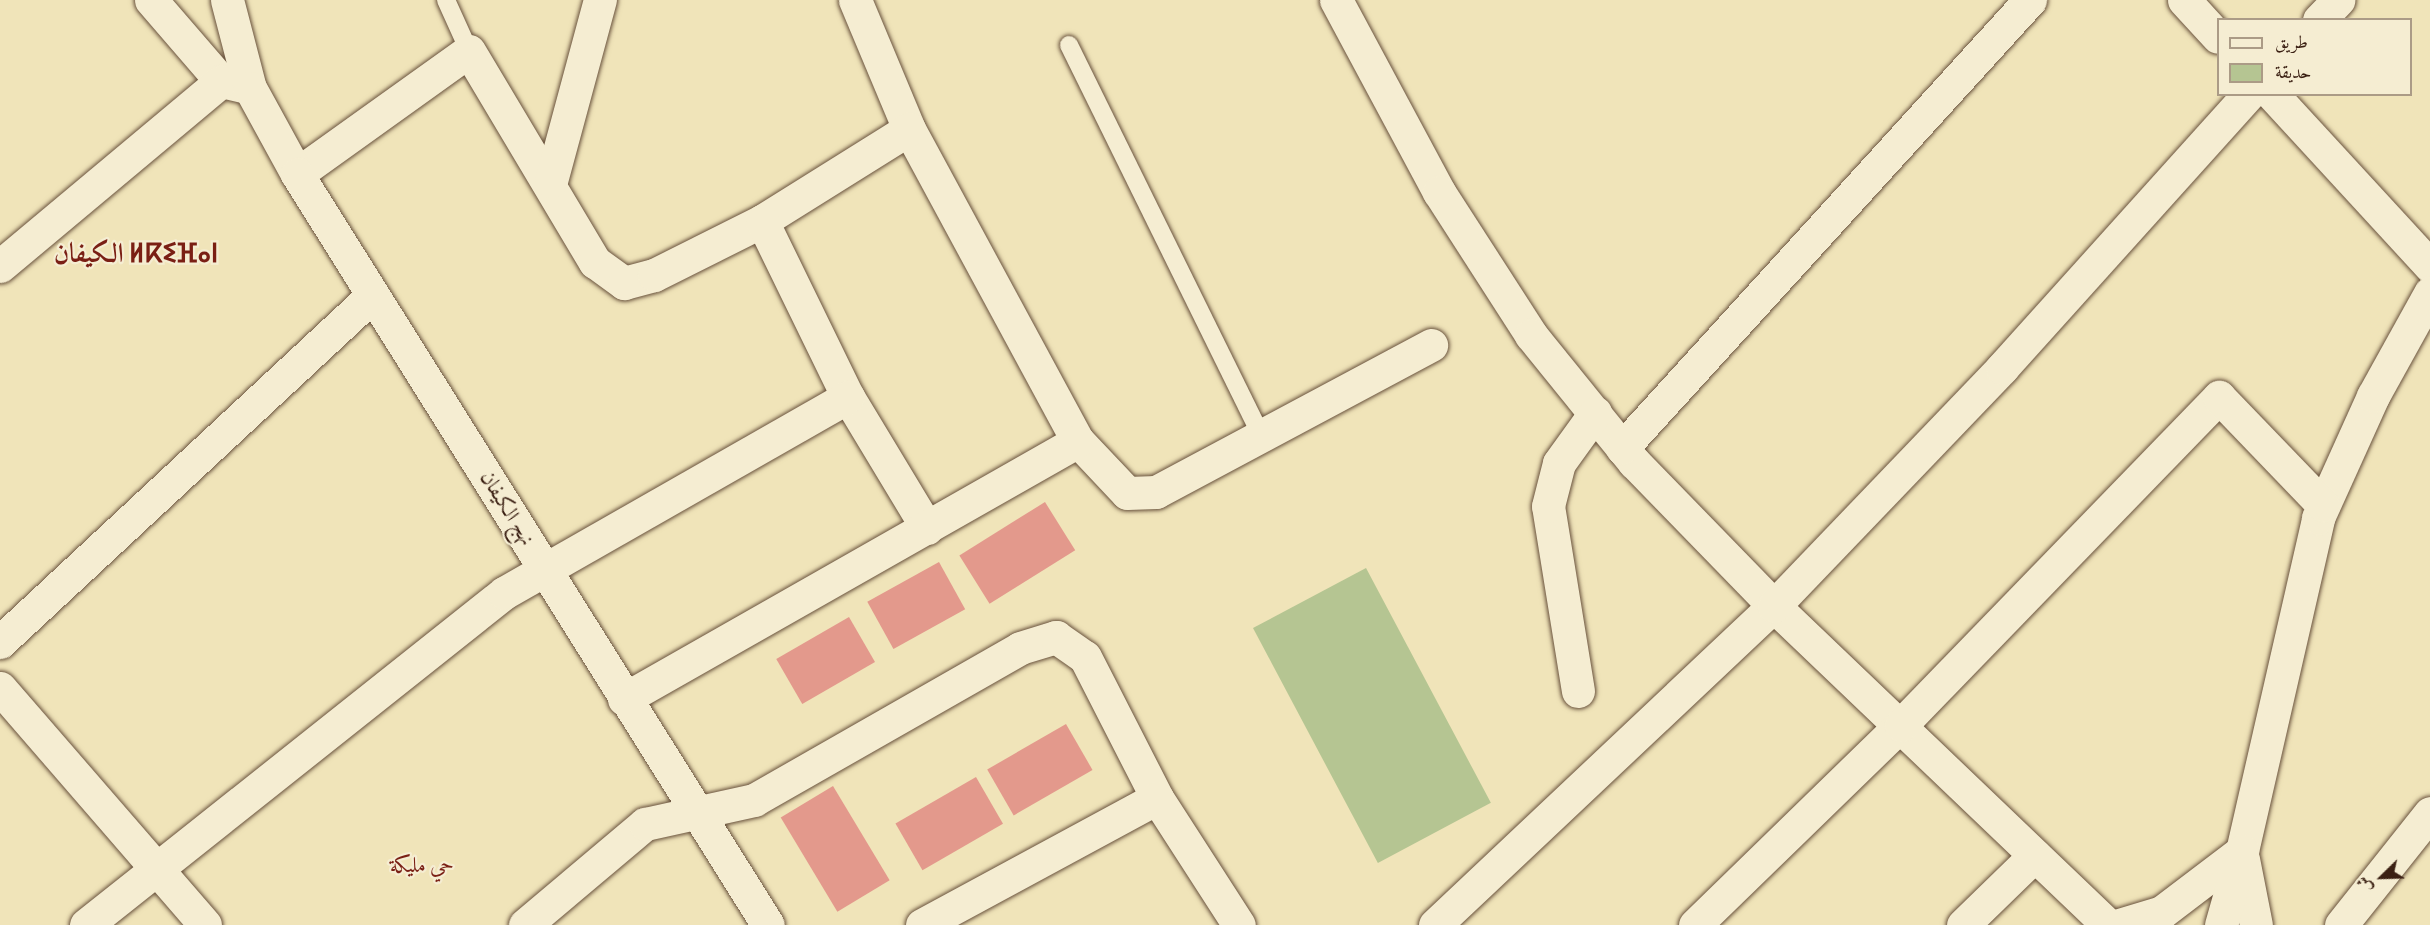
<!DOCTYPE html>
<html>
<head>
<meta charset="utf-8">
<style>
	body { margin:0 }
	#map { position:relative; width:2430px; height:925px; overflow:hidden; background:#f0e4b9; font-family:Vollkorn,Amiri,"Noto Sans Tifinagh",serif }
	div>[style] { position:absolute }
	.green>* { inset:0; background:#b5c592; transform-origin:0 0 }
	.building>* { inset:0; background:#e3998c; transform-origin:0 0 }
	.roads { filter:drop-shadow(0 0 2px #68513c) drop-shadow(0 0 2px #68513c) }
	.service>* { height:18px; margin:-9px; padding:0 9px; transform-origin:9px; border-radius:9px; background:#f5edd2 }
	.minor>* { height:33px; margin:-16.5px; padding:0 16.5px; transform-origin:16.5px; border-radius:16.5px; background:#f5edd2 }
	.tertiary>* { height:33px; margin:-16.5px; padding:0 16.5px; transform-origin:16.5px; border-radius:16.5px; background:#f5edd2 }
	.secondary>* { height:33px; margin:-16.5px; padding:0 16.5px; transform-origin:16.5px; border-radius:16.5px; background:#f5edd2 }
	span { translate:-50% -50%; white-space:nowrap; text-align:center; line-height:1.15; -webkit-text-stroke:4.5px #f5edd2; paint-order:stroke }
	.street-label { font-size:21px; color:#3b2013 }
	.neighbourhood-label { font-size:22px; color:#7a1f14 }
	.district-label { font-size:27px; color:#7a1f14; font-weight:700 }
	.legend { position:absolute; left:2217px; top:18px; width:195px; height:78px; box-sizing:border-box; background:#f5edd2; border:2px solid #ab9b86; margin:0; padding:8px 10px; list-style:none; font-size:18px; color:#3b2013 }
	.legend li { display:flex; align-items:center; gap:12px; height:30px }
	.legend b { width:30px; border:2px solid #ab9b86 }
	.north { position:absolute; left:2352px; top:847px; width:60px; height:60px; -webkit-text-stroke:4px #f5edd2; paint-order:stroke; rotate:247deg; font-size:16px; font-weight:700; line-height:24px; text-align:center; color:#3b2013 }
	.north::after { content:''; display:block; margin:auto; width:21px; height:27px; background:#3b2013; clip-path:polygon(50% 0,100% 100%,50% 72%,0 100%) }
</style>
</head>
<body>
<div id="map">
	<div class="green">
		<div style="left:1366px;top:568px;width:266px;height:128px;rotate:62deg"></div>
	</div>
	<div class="building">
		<div style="left:1045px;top:502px;width:57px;height:101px;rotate:58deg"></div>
		<div style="left:939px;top:562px;width:54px;height:82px;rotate:61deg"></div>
		<div style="left:849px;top:617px;width:52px;height:84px;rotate:60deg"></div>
		<div style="left:1066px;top:724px;width:53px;height:91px;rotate:60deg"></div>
		<div style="left:976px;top:777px;width:54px;height:93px;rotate:60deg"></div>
		<div style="left:833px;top:786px;width:110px;height:61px;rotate:59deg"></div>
	</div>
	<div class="roads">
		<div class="service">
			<div style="left:446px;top:0;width:56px;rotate:65.7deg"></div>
			<div style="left:1069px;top:45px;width:433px;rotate:63.8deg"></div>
		</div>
		<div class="minor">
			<div style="left:151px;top:0;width:107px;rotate:49.2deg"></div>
			<div style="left:221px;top:81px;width:23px;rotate:13deg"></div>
			<div style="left:855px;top:0;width:140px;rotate:67.3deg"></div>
			<div style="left:909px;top:129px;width:355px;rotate:61.6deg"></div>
			<div style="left:1078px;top:441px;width:71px;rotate:46.7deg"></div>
			<div style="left:1127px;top:493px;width:29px;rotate:-2deg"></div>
			<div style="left:1156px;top:492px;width:312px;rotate:-28.1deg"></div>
			<div style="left:1336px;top:0;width:218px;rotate:61.8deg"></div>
			<div style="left:1439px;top:192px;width:170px;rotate:57.2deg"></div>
			<div style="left:1531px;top:335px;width:164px;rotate:51deg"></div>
			<div style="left:1634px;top:462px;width:201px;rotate:45.8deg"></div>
			<div style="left:1774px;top:606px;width:462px;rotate:43.7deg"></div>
			<div style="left:2184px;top:0;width:50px;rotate:47.4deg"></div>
			<div style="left:2319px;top:20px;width:28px;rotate:-46deg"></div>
			<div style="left:2272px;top:94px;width:234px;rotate:47.4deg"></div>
			<div style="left:297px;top:174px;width:211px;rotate:-35.6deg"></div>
			<div style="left:469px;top:51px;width:246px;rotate:59.2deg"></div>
			<div style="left:595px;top:262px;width:36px;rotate:36deg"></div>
			<div style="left:624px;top:283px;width:31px;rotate:-15deg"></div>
			<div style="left:654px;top:275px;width:121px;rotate:-26.6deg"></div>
			<div style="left:762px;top:221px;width:173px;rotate:-32deg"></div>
			<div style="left:551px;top:181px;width:188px;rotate:-74.9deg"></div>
			<div style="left:762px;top:221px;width:196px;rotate:64deg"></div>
			<div style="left:848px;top:397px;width:153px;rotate:58.9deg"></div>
			<div style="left:0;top:266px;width:288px;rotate:-39.9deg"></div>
			<div style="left:1622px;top:448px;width:606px;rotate:-47.68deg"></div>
			<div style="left:0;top:642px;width:509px;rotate:-42.93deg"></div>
			<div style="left:0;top:688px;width:313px;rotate:49.1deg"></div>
			<div style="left:1578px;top:691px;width:187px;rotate:-99.2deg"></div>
			<div style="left:1548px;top:506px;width:44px;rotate:-75.7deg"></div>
			<div style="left:1559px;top:463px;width:62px;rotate:-54.2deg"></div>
			<div style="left:624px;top:699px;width:522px;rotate:-29.61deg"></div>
			<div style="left:2242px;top:851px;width:342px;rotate:-77.1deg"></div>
			<div style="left:2318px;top:518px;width:134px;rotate:-65.7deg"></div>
			<div style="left:2373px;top:396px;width:118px;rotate:-61deg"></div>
			<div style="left:86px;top:925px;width:534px;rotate:-38.46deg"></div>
			<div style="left:504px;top:593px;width:396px;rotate:-29.7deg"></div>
			<div style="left:525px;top:925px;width:157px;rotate:-40.1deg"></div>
			<div style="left:645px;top:824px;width:112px;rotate:-12.4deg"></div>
			<div style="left:754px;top:800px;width:306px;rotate:-29.7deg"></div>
			<div style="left:1020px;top:648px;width:38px;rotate:-17deg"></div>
			<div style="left:1056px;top:637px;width:35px;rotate:35deg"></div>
			<div style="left:1085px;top:657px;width:158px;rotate:62.9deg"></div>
			<div style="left:1157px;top:798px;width:151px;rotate:57.2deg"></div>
			<div style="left:922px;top:925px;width:267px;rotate:-28.4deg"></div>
			<div style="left:1435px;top:925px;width:465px;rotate:-43.3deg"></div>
			<div style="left:1774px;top:606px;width:330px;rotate:-46.2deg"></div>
			<div style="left:2002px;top:368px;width:369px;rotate:-48deg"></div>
			<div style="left:1695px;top:925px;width:287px;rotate:-44.2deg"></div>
			<div style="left:1901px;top:725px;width:457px;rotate:-45.9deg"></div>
			<div style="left:2219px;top:397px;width:150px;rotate:46.1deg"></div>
			<div style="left:1963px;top:925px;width:100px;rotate:-44.2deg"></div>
			<div style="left:2341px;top:925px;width:143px;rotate:-51.5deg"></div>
		</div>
		<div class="tertiary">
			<div style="left:2243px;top:859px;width:67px;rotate:78.9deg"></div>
			<div style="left:2119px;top:925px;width:45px;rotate:-16.8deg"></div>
			<div style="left:2162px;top:912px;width:101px;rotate:-37.3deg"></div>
			<div style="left:2221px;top:925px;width:77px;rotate:-74.2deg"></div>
		</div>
		<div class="secondary">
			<div style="left:227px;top:0;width:91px;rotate:75.4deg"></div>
			<div style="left:250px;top:88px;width:98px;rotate:61.3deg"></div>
			<div style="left:297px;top:174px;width:886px;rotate:57.91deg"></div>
		</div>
	</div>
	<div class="street-label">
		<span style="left:506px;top:509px;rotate:58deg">نهج الكيفان</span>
	</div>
	<div class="neighbourhood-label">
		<span style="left:422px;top:867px">حي مليكة</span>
	</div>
	<div class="district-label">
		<span style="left:136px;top:256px">الكيفان ⵍⴽⵉⴼⴰⵏ</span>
	</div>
	<ul class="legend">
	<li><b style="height:8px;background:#f5edd2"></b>طريق</li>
	<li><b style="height:16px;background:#b5c592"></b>حديقة</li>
	</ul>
	<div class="north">ش</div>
</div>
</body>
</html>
